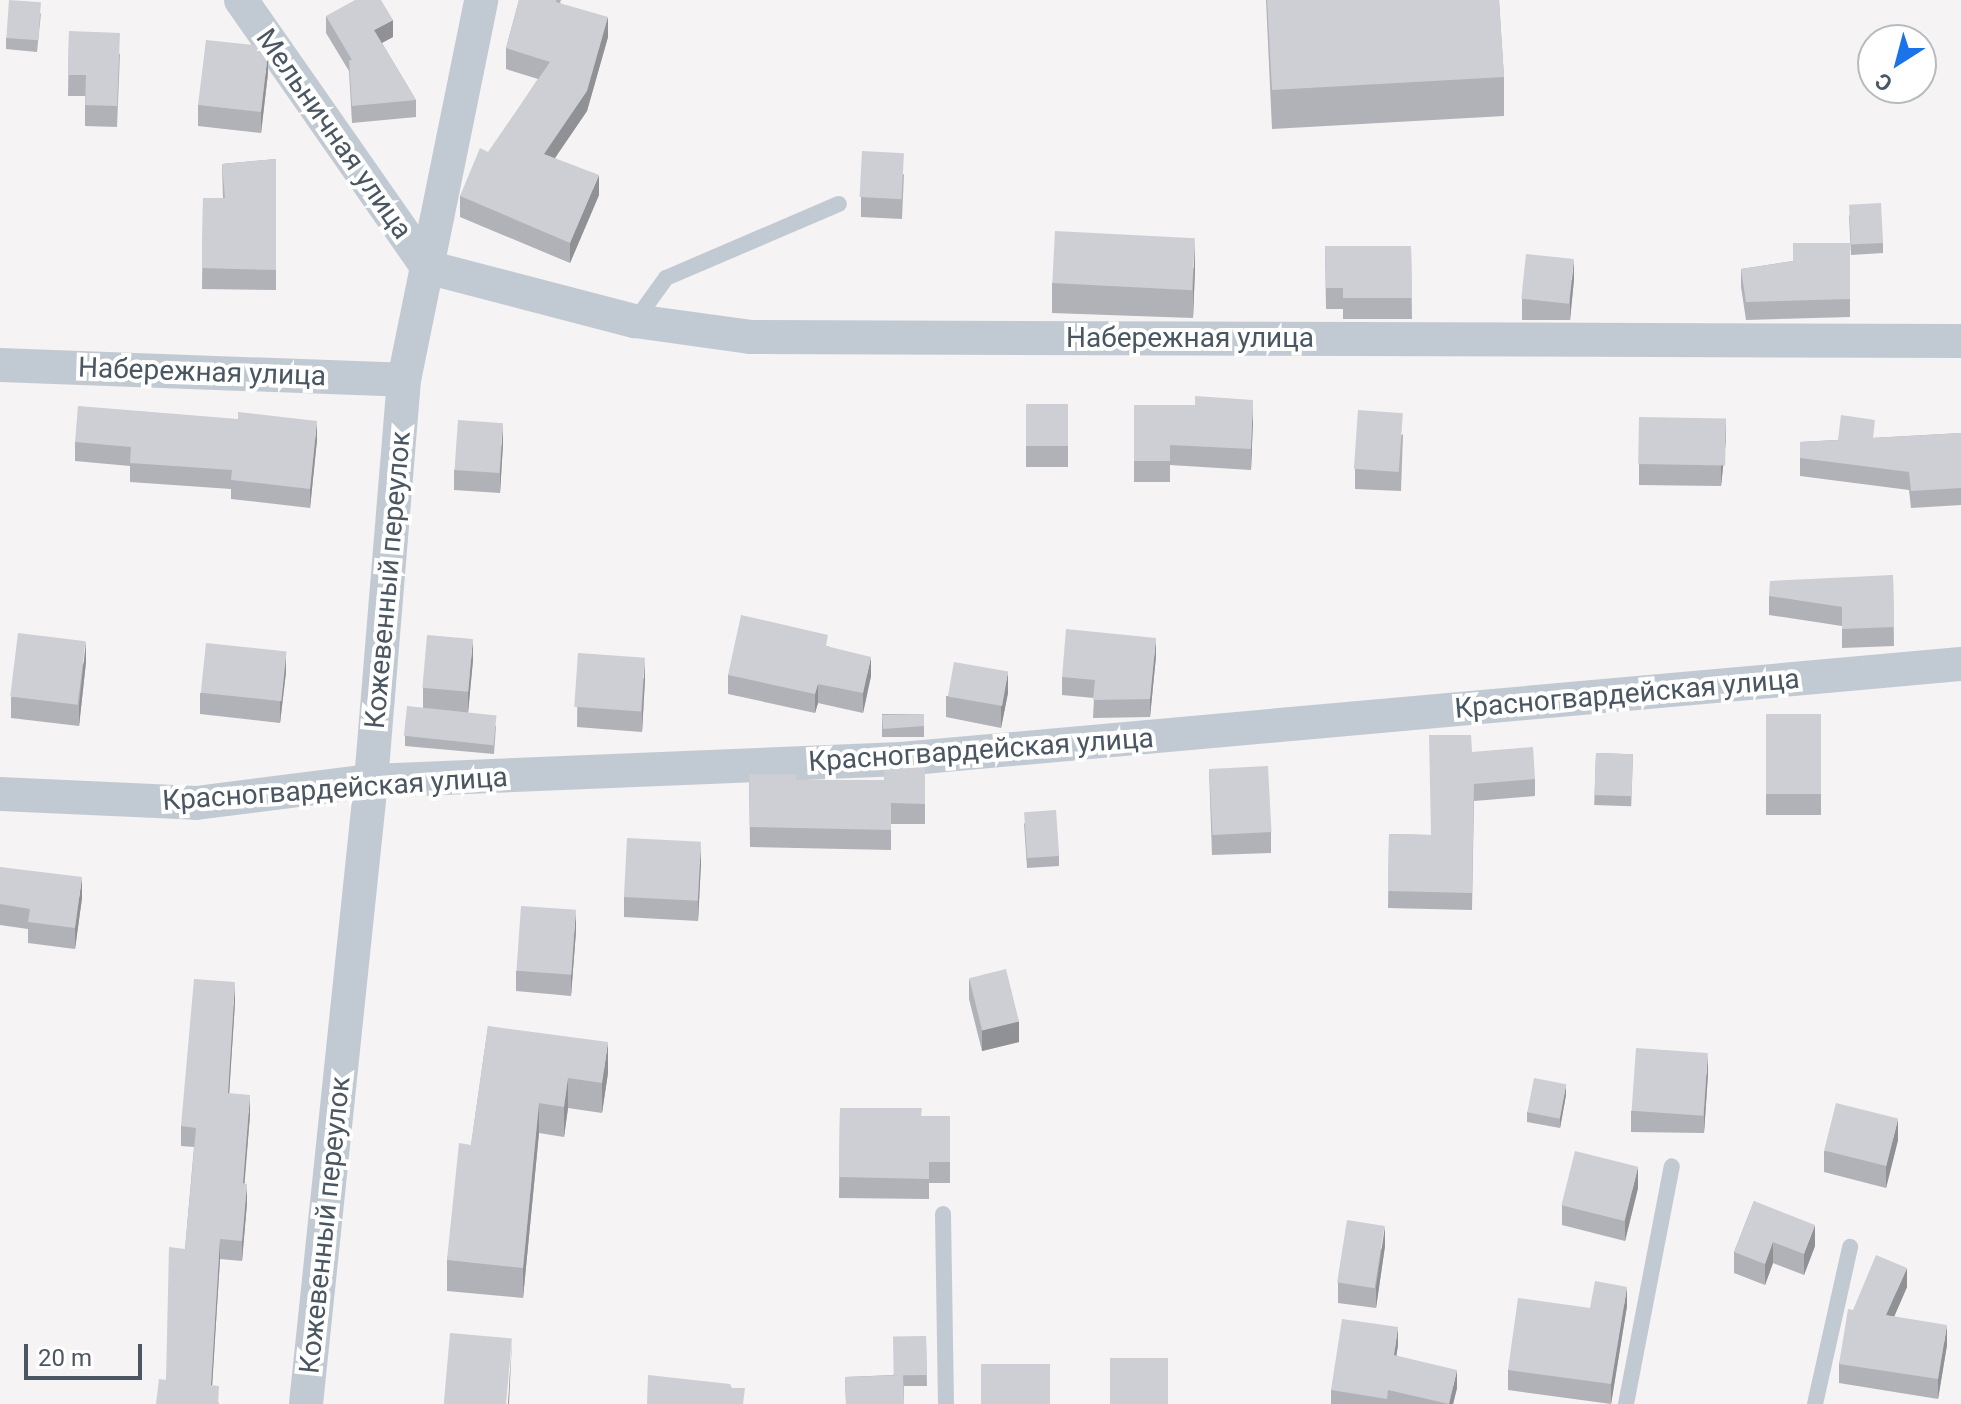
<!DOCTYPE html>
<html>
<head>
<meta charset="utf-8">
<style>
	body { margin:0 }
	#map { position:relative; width:1961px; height:1404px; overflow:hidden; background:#f5f3f3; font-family:Roboto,sans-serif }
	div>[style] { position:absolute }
	.lane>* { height:16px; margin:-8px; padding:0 8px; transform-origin:8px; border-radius:8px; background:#c1cad2 }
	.street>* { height:34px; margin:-17px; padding:0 17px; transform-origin:17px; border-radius:17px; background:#c1cad2 }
	.wall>* { inset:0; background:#b0b2b7; transform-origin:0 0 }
	.shaded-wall>* { inset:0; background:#909195 }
	.building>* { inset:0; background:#cdcfd5; transform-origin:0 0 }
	span { translate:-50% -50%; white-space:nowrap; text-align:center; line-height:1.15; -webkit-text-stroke:8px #fff; paint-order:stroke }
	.street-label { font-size:28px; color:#4a5661 }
	.north { position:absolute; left:1857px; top:24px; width:80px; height:80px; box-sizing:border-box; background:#fff; border:2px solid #b7bbc0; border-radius:50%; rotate:216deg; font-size:22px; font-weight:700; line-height:32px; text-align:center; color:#4a5661 }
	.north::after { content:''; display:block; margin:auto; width:28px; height:36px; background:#1a73e8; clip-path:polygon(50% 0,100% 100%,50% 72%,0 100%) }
	.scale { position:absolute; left:24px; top:1344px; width:118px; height:36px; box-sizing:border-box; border:4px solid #4a5661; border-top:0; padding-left:10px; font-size:24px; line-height:28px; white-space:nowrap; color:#4a5661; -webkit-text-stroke:6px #fff; paint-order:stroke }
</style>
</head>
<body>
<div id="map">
	<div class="lane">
		<div style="left:635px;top:321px;width:53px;rotate:-54.2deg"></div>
		<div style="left:666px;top:278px;width:188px;rotate:-23.2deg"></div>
		<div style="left:943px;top:1214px;width:190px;rotate:89.1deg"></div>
		<div style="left:1626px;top:1404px;width:242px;rotate:-79.1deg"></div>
		<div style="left:1815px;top:1404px;width:161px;rotate:-77.4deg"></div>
	</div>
	<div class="street">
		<div style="left:241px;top:0;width:325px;rotate:55.1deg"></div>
		<div style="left:427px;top:267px;width:215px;rotate:14.6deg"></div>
		<div style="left:635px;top:321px;width:116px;rotate:7.9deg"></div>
		<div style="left:750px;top:337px;width:1211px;rotate:0.19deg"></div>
		<div style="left:0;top:365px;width:404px;rotate:2.1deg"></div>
		<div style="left:0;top:794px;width:196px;rotate:2.6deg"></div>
		<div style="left:196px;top:803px;width:176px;rotate:-7.2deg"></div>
		<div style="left:371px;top:781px;width:530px;rotate:-2.38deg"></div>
		<div style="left:901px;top:759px;width:1064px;rotate:-5.12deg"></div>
		<div style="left:306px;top:1404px;width:626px;rotate:-84.04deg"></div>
		<div style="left:371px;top:781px;width:402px;rotate:-85.3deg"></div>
		<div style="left:404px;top:380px;width:388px;rotate:-78.5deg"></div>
	</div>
	<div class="wall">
		<div style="clip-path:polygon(519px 0,561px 0,560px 3px,608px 37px,587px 111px,555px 158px,599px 195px,570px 263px,460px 217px,460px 196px,538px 79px,506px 69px,506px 48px)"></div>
		<div style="clip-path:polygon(1266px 0,1499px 0,1504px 77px,1504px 116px,1272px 129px)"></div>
		<div style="clip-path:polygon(41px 13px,37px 52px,6px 49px,6px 38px)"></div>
		<div style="clip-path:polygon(326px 16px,393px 37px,382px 43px,416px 100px,416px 117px,352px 123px,349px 71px,326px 33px)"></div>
		<div style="clip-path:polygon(69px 31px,120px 54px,117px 127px,85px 126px,85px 96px,68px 96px)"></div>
		<div style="clip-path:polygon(268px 73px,261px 133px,198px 126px,198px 105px)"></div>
		<div style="clip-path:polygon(276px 159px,276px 290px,202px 289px,203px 198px,223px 198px,222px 164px)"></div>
		<div style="clip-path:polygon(904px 174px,902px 219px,861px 217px,861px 197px)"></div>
		<div style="clip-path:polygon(1849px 215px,1883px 243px,1883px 253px,1851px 255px)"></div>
		<div style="clip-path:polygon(1850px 243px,1850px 317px,1746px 320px,1741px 287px,1741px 269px,1793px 261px)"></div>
		<div style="clip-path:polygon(1325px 246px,1411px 246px,1412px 319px,1343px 319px,1343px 309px,1326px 309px)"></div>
		<div style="clip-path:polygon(1195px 268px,1193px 318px,1052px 313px,1052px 283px)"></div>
		<div style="clip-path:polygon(1574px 279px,1570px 320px,1522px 320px,1522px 299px)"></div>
		<div style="left:1026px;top:404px;width:42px;height:63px"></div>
		<div style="clip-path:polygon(1134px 405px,1253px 420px,1251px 470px,1170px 465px,1170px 482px,1134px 482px)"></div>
		<div style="clip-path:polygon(1639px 417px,1726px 439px,1721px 486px,1639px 485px)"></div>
		<div style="clip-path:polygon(1961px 433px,1961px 505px,1911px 508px,1909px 490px,1800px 476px,1800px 442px)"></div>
		<div style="clip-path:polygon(1403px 434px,1401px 491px,1355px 489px,1355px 469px)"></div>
		<div style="clip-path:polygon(317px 440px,310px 508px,231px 499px,231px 489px,130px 482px,130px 466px,75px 461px,75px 442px)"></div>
		<div style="clip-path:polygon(503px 444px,500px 493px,454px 490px,454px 470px)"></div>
		<div style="clip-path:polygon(1893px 575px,1894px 646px,1842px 648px,1842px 626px,1769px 615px,1769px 596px)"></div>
		<div style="clip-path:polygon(828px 646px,871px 676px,863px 713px,818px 703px,815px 713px,728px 694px,728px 675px)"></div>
		<div style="clip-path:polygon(578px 653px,645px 679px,642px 732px,577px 727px)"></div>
		<div style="clip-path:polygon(1156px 656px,1150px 717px,1093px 718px,1094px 698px,1062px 695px,1062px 677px)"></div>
		<div style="clip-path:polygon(473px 660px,468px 713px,496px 726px,494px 754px,405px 746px,405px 736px,423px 708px,423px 688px)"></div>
		<div style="clip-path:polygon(86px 662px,79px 726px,11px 718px,11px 697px)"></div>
		<div style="clip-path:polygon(286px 672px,280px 723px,200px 714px,200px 693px)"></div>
		<div style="clip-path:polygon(1008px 693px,1001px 728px,946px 717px,946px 696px)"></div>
		<div style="left:924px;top:714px;width:23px;height:42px;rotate:90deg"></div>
		<div style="left:1766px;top:714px;width:55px;height:101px"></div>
		<div style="clip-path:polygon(1472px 752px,1535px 779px,1535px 796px,1474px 801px,1472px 910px,1388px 908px,1389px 834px,1431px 835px)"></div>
		<div style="left:1596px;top:753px;width:37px;height:52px;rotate:2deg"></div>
		<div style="clip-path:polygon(925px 756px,925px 824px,891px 824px,891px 850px,750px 847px,749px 774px,796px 780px,884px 780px)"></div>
		<div style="clip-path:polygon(1209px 769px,1271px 832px,1271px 853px,1212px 855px)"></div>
		<div style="clip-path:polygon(1024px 823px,1059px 856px,1059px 866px,1027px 868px)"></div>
		<div style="clip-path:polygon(701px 863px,698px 921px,624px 917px,624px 897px)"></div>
		<div style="clip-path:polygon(0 867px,82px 898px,75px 949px,28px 943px,28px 929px,0 925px)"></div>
		<div style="clip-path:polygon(576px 931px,571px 996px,516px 991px,516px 971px)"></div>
		<div style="clip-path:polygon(969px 979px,1019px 1042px,982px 1051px,969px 999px)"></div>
		<div style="clip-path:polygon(235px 1002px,229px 1093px,250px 1115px,244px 1183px,247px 1203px,242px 1261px,220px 1259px,212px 1385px,219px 1404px,166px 1380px,185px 1249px,194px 1147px,181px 1146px,181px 1126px)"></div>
		<div style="clip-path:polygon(488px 1026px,608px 1073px,602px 1113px,568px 1108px,564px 1137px,539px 1133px,523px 1298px,447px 1291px,447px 1260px,471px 1145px)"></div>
		<div style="clip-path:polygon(1708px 1074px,1704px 1133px,1631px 1132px,1631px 1111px)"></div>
		<div style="clip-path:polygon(1566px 1095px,1560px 1128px,1527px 1122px,1527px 1112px)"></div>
		<div style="clip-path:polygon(840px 1108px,922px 1116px,950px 1116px,950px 1183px,929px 1183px,929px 1199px,839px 1198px)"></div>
		<div style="clip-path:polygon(1898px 1140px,1886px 1188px,1824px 1172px,1824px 1151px)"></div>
		<div style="clip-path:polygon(1638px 1188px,1625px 1241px,1562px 1225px,1562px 1205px)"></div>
		<div style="clip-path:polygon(1754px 1201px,1815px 1246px,1804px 1275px,1773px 1263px,1765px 1285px,1734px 1273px,1734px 1252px)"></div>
		<div style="clip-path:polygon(1385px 1246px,1376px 1308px,1338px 1303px,1338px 1282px)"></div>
		<div style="clip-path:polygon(1907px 1287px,1894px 1317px,1947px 1345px,1938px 1399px,1839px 1383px,1839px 1364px,1853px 1310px)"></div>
		<div style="clip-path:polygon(1627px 1306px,1611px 1404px,1508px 1390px,1508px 1370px,1590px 1308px)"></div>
		<div style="clip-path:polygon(926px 1336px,927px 1386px,904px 1386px,904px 1404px,846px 1404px,845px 1377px,893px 1375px)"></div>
		<div style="clip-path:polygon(1398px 1345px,1396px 1355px,1457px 1388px,1453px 1404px,1331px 1404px,1331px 1390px)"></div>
	</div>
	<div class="shaded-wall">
		<div style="clip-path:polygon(608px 17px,608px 37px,587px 111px,544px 174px,544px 154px)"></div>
		<div style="clip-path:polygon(393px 20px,393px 37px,374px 47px,374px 30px)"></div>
		<div style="clip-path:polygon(268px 52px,268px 73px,261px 133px,261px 112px)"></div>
		<div style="clip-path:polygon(599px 175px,599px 195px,570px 263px,570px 243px)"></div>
		<div style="clip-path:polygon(1195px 238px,1195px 268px,1193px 318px,1193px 288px)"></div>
		<div style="clip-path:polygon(1574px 259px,1574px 279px,1570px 320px,1570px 299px)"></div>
		<div style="clip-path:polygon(1253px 400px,1253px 420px,1251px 470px,1251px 449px)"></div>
		<div style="clip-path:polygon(1726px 418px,1726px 439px,1721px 486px,1721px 465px)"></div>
		<div style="clip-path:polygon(317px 421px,317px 440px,310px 508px,310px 489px)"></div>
		<div style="clip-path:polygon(503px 423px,503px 444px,500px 493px,500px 472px)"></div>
		<div style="clip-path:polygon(1156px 638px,1156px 656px,1150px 717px,1150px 699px)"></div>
		<div style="clip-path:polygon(473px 639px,473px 660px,468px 713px,468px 692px)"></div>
		<div style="clip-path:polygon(86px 641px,86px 662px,79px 726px,79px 705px)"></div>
		<div style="clip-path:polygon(286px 652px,286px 672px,280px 723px,280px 702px)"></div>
		<div style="clip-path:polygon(871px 657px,871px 676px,863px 713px,863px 693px)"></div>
		<div style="clip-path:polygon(645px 658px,645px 679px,642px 732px,642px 711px)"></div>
		<div style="clip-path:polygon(1008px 672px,1008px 693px,1001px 728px,1001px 707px)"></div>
		<div style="clip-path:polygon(818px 684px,818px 703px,815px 713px,815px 694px)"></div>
		<div style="clip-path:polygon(701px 842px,701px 863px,698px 921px,698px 900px)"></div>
		<div style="clip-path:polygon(82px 877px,82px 898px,75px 949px,75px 928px)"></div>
		<div style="clip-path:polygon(576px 910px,576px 931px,571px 996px,571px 975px)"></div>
		<div style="clip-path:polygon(235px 982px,235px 1002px,228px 1113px,228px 1093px)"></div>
		<div style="clip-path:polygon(1019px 1021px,1019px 1042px,982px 1051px,982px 1030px)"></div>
		<div style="clip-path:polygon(608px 1042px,608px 1073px,602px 1113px,602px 1083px)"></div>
		<div style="clip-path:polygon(1708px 1053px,1708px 1074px,1704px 1133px,1704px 1112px)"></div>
		<div style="clip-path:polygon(568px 1078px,568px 1108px,564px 1137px,564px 1107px)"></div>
		<div style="clip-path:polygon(1566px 1084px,1566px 1095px,1560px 1128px,1560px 1118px)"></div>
		<div style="clip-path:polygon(250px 1095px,250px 1115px,243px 1203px,243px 1183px)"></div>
		<div style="clip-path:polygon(539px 1103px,539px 1133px,523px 1298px,523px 1268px)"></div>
		<div style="clip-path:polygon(1898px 1119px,1898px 1140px,1886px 1188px,1886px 1167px)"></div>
		<div style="clip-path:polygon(1638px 1167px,1638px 1188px,1625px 1241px,1625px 1220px)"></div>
		<div style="clip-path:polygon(247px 1184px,247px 1203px,242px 1261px,242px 1241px)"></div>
		<div style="clip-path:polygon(1815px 1225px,1815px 1246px,1804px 1275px,1804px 1254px)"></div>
		<div style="clip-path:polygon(1385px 1226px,1385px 1246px,1376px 1308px,1376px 1287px)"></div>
		<div style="clip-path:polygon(220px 1239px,220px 1259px,211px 1404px,211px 1385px)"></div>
		<div style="clip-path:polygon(1773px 1242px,1773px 1263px,1765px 1285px,1765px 1264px)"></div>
		<div style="clip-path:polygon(1907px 1268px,1907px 1287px,1886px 1335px,1886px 1315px)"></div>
		<div style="clip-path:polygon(1627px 1287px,1627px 1306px,1611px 1404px,1611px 1384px)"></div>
		<div style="clip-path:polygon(1947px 1325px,1947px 1345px,1938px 1399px,1938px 1379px)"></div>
		<div style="clip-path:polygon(1398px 1327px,1398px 1345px,1394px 1372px,1394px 1355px)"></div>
		<div style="clip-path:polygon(512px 1338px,509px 1404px,508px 1404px)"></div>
		<div style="clip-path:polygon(1457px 1370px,1457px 1388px,1453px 1404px,1449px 1404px)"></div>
	</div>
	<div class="building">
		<div style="left:9px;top:0;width:32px;height:38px;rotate:4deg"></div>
		<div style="clip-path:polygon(355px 0,381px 0,393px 20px,374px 30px,416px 100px,352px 106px,349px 60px,352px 60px,326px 16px)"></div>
		<div style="clip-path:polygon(519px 0,556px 0,556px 2px,608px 17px,587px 91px,544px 154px,599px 175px,570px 243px,460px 196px,480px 148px,488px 152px,550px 62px,506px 48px)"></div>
		<div style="clip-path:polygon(1267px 0,1499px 0,1504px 77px,1272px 90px)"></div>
		<div style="clip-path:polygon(69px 31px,120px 33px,117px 106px,85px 105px,86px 75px,68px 75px)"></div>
		<div style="clip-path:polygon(206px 40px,263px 46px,268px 52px,261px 112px,198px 105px)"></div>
		<div style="left:862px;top:151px;width:42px;height:46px;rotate:3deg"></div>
		<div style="clip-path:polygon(276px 159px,276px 270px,202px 268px,203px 198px,225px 198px,222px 164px)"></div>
		<div style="left:1881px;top:203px;width:40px;height:32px;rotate:87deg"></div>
		<div style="left:1055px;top:231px;width:140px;height:52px;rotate:3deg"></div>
		<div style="clip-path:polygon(1793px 243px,1850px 243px,1850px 299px,1746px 302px,1741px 269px,1793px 261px)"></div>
		<div style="clip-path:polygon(1325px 246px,1411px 246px,1412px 298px,1343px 298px,1343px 288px,1326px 288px)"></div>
		<div style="left:1526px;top:254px;width:48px;height:45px;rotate:6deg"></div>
		<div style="clip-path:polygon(1195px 396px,1253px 400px,1251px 449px,1170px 445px,1170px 461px,1134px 461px,1134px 405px,1195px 405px)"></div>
		<div style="left:1026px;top:404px;width:42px;height:42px"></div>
		<div style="clip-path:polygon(78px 406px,238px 419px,238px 412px,317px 421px,310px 489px,231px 480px,232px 470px,130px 463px,131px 447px,75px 442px)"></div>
		<div style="left:1358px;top:410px;width:45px;height:59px;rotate:4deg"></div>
		<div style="clip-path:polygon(1841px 415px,1875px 420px,1873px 438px,1961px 433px,1961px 488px,1911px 491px,1909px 472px,1800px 458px,1800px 442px,1838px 440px)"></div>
		<div style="left:1639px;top:417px;width:87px;height:47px;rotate:1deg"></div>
		<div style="left:458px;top:420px;width:45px;height:50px;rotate:4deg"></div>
		<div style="clip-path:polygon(1893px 575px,1894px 627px,1842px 629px,1842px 607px,1769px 596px,1770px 581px)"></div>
		<div style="clip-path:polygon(741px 615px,828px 635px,826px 646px,871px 657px,863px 693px,818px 684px,815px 694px,728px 675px)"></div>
		<div style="clip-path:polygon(1066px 629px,1156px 638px,1150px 699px,1093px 700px,1095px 680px,1062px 677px)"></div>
		<div style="left:18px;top:633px;width:68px;height:64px;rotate:7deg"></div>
		<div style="left:427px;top:635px;width:46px;height:53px;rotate:5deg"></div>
		<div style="left:206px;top:643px;width:81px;height:50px;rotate:6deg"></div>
		<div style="left:578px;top:653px;width:67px;height:54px;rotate:4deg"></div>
		<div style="left:954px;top:662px;width:55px;height:35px;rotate:10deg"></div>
		<div style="left:407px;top:706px;width:90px;height:30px;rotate:6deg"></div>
		<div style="clip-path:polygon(924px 714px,924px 726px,883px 729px,882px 715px)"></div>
		<div style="left:1766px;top:714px;width:55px;height:80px"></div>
		<div style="clip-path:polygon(1429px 735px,1471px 735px,1472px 752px,1533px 747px,1535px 779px,1474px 784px,1472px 893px,1388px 891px,1389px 834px,1431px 835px)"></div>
		<div style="left:1596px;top:753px;width:37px;height:42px;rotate:2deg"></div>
		<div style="clip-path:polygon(925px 756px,925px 804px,891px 803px,891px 830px,750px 827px,749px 774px,796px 774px,796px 780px,884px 780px,884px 759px)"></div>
		<div style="left:1268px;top:766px;width:66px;height:59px;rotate:87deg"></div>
		<div style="left:1056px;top:810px;width:46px;height:32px;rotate:86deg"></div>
		<div style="left:627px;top:838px;width:74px;height:59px;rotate:3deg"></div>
		<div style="clip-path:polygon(0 867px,82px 877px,75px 928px,28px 922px,30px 909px,0 904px)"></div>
		<div style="left:521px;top:906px;width:55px;height:65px;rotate:4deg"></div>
		<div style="left:1006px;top:969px;width:54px;height:38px;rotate:76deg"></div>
		<div style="clip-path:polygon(194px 979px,235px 982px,228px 1093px,250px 1095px,243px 1183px,247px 1184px,242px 1241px,220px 1239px,211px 1385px,219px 1386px,218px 1404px,156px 1404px,159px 1379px,166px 1380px,169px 1247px,185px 1249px,196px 1128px,181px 1126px)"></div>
		<div style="clip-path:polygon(488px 1026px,608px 1042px,602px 1083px,568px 1078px,564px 1107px,539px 1103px,523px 1268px,447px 1260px,459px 1143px,471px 1145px)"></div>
		<div style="left:1636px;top:1048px;width:72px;height:63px;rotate:4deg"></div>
		<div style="left:1534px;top:1078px;width:33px;height:35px;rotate:11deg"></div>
		<div style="left:1836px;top:1103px;width:64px;height:49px;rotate:14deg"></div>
		<div style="clip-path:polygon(840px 1108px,922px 1108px,921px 1116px,950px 1116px,950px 1162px,929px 1162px,929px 1179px,839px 1177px)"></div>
		<div style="left:1575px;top:1151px;width:65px;height:56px;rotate:14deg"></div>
		<div style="clip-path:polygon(1754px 1201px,1815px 1225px,1804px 1254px,1773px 1242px,1765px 1264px,1734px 1252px)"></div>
		<div style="left:1347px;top:1220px;width:38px;height:63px;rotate:9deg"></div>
		<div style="clip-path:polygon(1876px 1255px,1907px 1268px,1886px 1315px,1947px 1325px,1938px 1379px,1839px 1364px,1848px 1309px,1853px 1310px)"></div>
		<div style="clip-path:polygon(1595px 1281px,1627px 1287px,1611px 1384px,1508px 1370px,1518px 1298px,1590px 1308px)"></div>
		<div style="clip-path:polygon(1342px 1319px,1398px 1327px,1394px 1355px,1457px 1370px,1449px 1404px,1388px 1390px,1387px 1399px,1331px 1390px)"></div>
		<div style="left:450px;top:1333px;width:62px;height:71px;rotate:5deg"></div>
		<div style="left:926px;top:1336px;width:39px;height:33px;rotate:89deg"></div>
		<div style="left:1168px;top:1358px;width:46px;height:58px;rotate:90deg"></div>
		<div style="left:981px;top:1364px;width:69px;height:40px"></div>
		<div style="clip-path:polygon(648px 1375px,730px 1384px,732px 1388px,745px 1388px,743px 1404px,647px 1404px)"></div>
		<div style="left:903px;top:1375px;width:29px;height:58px;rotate:88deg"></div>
	</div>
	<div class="street-label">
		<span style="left:334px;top:134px;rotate:55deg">Мельничная улица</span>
		<span style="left:1190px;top:338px">Набережная улица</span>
		<span style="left:202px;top:372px;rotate:2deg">Набережная улица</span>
		<span style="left:388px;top:580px;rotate:-85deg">Кожевенный переулок</span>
		<span style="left:1627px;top:694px;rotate:-5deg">Красногвардейская улица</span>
		<span style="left:981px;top:750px;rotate:-4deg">Красногвардейская улица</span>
		<span style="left:335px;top:789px;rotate:-4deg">Красногвардейская улица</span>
		<span style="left:325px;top:1225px;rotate:-84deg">Кожевенный переулок</span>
	</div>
	<div class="north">С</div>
	<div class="scale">20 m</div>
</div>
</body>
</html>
